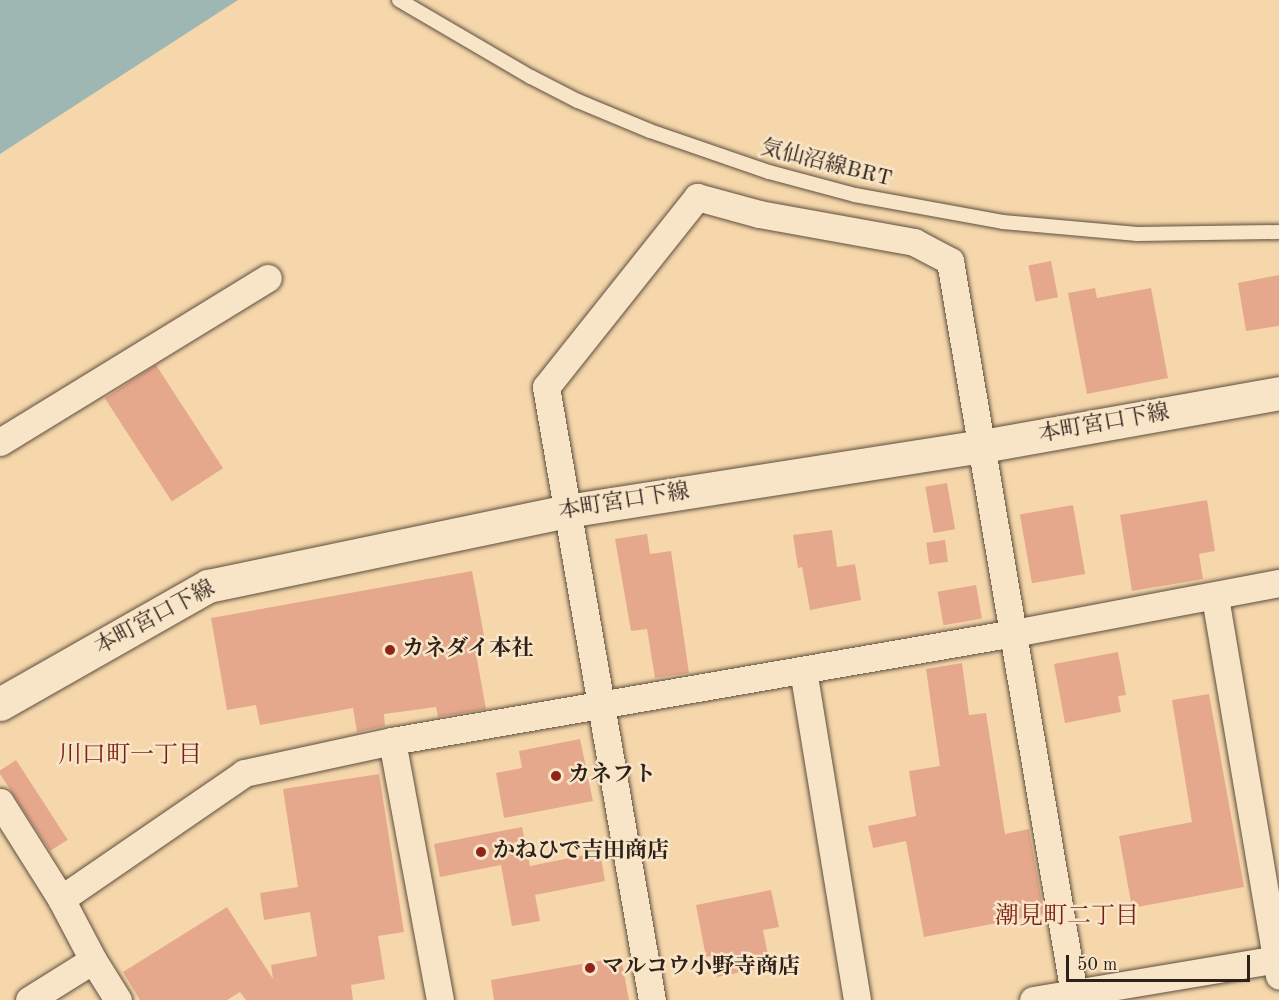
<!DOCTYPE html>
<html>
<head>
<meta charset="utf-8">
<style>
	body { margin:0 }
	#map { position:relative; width:1279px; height:1000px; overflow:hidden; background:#f5d7ab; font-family:"Old Standard TT","Noto Serif JP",serif }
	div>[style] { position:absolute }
	.water>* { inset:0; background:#9fb7b3 }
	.building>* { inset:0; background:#e6a88c; transform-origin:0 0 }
	.roads { filter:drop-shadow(0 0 2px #5f4e3e) drop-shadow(0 0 2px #5f4e3e) }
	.lane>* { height:14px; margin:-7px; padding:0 7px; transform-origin:7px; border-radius:7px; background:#f8e5c8 }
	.street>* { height:27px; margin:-13.5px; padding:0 13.5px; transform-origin:13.5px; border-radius:13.5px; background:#f8e5c8 }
	.secondary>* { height:33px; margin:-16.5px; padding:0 16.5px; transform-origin:16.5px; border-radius:16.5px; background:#f8e5c8 }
	.dots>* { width:16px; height:16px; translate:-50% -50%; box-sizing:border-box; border:3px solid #f8e5c8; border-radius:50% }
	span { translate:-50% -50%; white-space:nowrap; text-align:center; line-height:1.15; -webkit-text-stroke:5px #f8e5c8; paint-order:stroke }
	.street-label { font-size:22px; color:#2d211a }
	.poi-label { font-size:22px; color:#2d211a; font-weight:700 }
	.left { translate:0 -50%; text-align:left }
	.neighbourhood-label { font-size:24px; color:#7a1f14 }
	.scale { position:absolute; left:1066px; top:955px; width:184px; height:27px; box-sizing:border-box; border:3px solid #2d211a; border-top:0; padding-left:8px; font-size:18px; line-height:21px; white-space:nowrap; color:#2d211a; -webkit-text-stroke:4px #f8e5c8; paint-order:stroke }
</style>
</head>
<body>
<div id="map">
	<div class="water">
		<div style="clip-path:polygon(0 0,238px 0,0 154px)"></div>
	</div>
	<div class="building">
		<div style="left:1051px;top:261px;width:37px;height:23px;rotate:79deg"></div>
		<div style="clip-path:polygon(1279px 275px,1279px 326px,1246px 331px,1238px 283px)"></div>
		<div style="clip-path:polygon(1095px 288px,1097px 298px,1151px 288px,1168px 378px,1087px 394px,1068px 293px)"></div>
		<div style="left:156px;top:365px;width:123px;height:61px;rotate:57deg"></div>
		<div style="left:947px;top:483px;width:47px;height:22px;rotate:80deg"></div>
		<div style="clip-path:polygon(1207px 500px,1215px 551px,1199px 554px,1203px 579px,1132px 591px,1120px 515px)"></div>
		<div style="left:1073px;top:505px;width:70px;height:54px;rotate:80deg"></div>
		<div style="clip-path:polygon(832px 530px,837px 567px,855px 564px,861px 600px,810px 610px,802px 567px,798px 568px,793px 535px)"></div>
		<div style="clip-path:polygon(647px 534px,650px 554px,671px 551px,689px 673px,655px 678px,647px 629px,631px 631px,615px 539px)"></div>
		<div style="left:945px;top:540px;width:22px;height:19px;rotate:82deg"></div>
		<div style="clip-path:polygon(472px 571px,485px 641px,474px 643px,486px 709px,438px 717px,436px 707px,384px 714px,385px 726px,357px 732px,353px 708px,260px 725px,256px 705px,227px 710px,211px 618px)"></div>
		<div style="left:976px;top:585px;width:34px;height:39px;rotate:80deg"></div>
		<div style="clip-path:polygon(1118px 652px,1126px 695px,1118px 696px,1121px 712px,1065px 723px,1054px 664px)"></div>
		<div style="clip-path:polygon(962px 663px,969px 715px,986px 713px,1005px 834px,1029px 829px,1044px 914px,924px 937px,906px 841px,873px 848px,868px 826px,916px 816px,909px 771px,940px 766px,926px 669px)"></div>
		<div style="clip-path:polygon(1209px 694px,1244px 887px,1132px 908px,1119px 836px,1192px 822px,1172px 700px)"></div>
		<div style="clip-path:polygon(580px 739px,593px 801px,504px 818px,496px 773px,522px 768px,519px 751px)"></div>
		<div style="left:16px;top:760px;width:95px;height:21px;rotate:57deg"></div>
		<div style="clip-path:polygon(379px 774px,404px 932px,378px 936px,385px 979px,351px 985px,353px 1000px,246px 1000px,240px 992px,227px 1000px,140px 1000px,123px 972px,227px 907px,273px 979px,271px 965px,317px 956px,310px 912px,264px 920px,260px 893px,298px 887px,283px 789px)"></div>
		<div style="clip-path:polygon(522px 827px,530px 866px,600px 852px,605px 881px,535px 895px,540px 921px,512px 926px,501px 865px,440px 877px,434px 844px)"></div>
		<div style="clip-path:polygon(771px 890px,779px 927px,763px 930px,770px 966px,717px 977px,712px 956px,706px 957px,696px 905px)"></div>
		<div style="clip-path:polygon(621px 957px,629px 1000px,494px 1000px,491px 980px)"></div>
	</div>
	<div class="roads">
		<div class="lane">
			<div style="left:399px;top:0;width:153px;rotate:30.3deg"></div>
			<div style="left:531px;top:77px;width:53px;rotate:27.1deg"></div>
			<div style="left:578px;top:101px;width:78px;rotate:22.6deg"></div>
			<div style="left:650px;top:131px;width:126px;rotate:19deg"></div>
			<div style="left:769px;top:172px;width:89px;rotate:15deg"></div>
			<div style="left:855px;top:195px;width:150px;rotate:10.3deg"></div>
			<div style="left:1003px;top:222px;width:135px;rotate:5.1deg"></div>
			<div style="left:1137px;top:234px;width:142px;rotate:-0.8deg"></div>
		</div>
		<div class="street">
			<div style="left:0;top:442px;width:314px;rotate:-31.5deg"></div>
			<div style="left:1215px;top:597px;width:384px;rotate:80.4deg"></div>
			<div style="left:803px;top:670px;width:334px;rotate:80.7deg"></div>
			<div style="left:392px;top:741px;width:263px;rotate:79.5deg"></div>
			<div style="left:0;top:802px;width:115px;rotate:57.8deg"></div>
			<div style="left:61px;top:899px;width:69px;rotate:62.3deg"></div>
			<div style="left:93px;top:960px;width:47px;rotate:58deg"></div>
			<div style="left:61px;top:899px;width:222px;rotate:-34.5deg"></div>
			<div style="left:244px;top:773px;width:151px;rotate:-12.2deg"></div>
			<div style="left:392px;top:741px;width:631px;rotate:-9.85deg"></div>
			<div style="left:1014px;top:633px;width:270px;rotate:-10.7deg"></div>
			<div style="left:29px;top:1000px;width:75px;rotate:-32deg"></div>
			<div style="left:652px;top:1000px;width:622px;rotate:-99.81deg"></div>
			<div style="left:546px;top:387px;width:243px;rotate:-51.5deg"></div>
			<div style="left:697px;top:197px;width:64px;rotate:15.3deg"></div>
			<div style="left:759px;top:214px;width:158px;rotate:10.2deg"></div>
			<div style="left:914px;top:242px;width:41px;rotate:27.8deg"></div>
			<div style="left:950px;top:261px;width:749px;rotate:80.4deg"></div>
			<div style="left:1033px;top:1000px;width:249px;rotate:-9.5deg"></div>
		</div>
		<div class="secondary">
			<div style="left:0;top:704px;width:239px;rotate:-29.6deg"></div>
			<div style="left:208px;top:586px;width:367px;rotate:-11.8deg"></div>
			<div style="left:567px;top:511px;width:420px;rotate:-8.9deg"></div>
			<div style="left:982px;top:446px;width:302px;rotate:-10.1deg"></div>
		</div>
	</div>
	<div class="dots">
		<div style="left:390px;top:650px;background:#8f2418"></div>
		<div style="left:556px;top:776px;background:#8f2418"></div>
		<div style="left:481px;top:852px;background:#8f2418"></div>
		<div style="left:590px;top:968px;background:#8f2418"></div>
	</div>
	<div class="street-label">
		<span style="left:826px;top:164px;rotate:14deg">気仙沼線BRT</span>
		<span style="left:1104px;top:424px;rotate:-10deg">本町宮口下線</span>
		<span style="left:624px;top:502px;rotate:-9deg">本町宮口下線</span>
		<span style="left:155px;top:618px;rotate:-28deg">本町宮口下線</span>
	</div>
	<div class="poi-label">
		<span class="left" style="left:402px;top:650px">カネダイ本社</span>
		<span class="left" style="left:568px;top:776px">カネフト</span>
		<span class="left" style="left:493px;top:852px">かねひで吉田商店</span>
		<span class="left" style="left:602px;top:968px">マルコウ小野寺商店</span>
	</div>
	<div class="neighbourhood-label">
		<span style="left:130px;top:757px">川口町一丁目</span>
		<span style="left:1067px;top:918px">潮見町二丁目</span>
	</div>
	<div class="scale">50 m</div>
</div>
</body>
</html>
